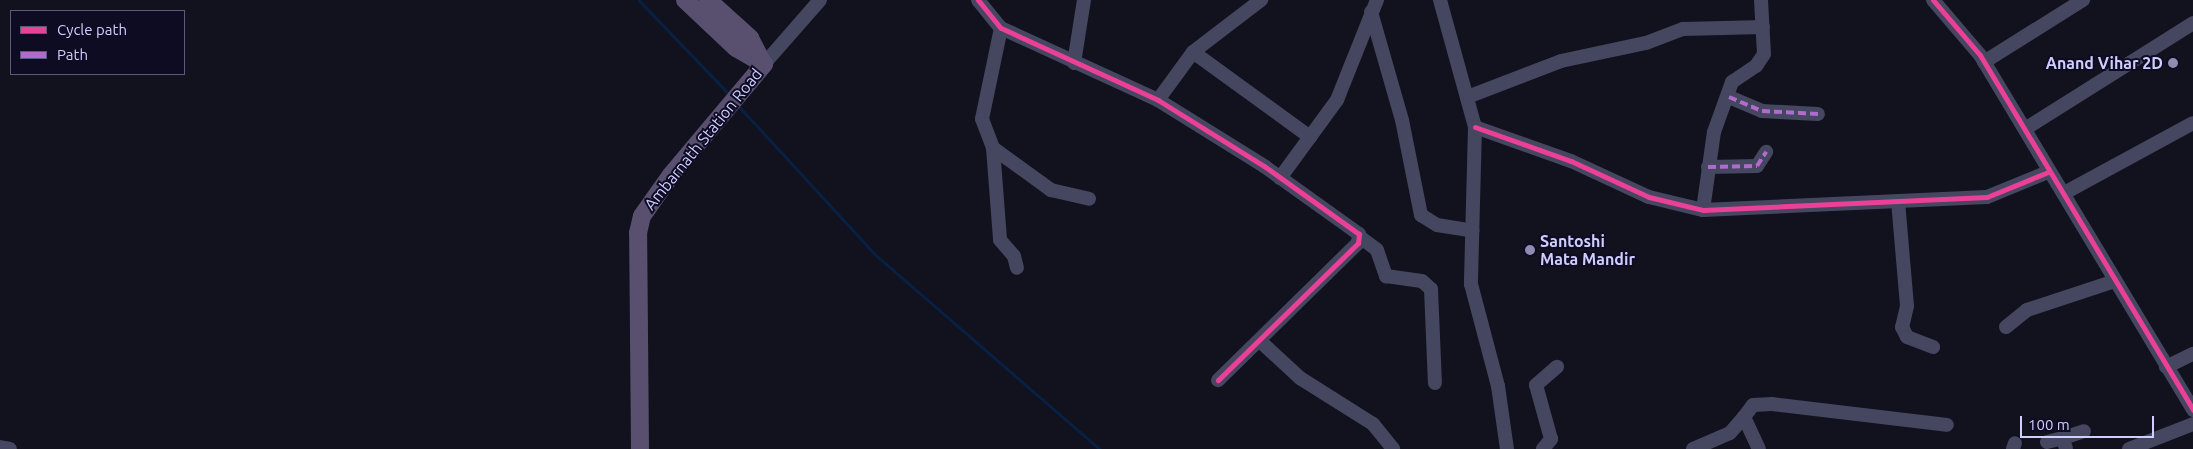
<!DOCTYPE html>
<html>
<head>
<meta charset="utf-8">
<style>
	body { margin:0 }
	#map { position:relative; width:2193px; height:449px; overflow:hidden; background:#12111e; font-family:Ubuntu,sans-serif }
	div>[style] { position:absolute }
	.stream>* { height:2.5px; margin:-1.25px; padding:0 1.25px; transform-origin:1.25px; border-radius:1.25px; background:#082042 }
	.minor>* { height:14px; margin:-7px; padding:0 7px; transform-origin:7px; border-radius:7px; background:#45465f }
	.major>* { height:18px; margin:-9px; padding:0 9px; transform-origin:9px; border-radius:9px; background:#595070 }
	.quiet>* { height:4px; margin-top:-2px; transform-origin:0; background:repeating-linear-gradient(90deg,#b06ccc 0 8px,transparent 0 12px) }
	.cycleway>* { height:5px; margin:-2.5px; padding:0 2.5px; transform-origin:2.5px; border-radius:2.5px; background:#ea4096 }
	.dots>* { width:14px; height:14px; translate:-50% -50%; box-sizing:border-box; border:2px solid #0e0c23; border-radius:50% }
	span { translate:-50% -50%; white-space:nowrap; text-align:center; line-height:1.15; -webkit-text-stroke:4px #0e0c23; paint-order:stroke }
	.poi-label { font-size:16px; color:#d0ceff; font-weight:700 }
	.right { translate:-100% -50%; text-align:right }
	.left { translate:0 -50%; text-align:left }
	.street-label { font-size:16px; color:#d0ceff }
	.legend { position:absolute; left:10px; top:10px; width:175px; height:65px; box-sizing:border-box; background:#0e0c23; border:1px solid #5c5a7b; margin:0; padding:6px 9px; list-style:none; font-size:15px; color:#d0ceff }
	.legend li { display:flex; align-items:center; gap:10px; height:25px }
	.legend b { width:25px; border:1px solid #5c5a7b }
	.scale { position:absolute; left:2020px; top:416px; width:134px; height:22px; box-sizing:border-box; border:2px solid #d0ceff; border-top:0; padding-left:6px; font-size:15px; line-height:18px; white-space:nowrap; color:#d0ceff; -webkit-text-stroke:4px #0e0c23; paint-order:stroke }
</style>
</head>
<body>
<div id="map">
	<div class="stream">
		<div style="left:639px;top:0;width:130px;rotate:46.2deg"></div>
		<div style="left:737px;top:104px;width:207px;rotate:47.4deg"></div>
		<div style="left:877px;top:256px;width:295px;rotate:40.9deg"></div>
	</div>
	<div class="minor">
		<div style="left:978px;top:0;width:36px;rotate:51deg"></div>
		<div style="left:1001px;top:28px;width:173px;rotate:24.6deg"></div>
		<div style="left:1158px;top:100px;width:125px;rotate:31.9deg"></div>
		<div style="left:1264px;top:166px;width:117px;rotate:35.6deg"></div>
		<div style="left:1359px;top:234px;width:9px;rotate:96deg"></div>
		<div style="left:1358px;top:243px;width:196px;rotate:135.6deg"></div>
		<div style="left:1440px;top:0;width:132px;rotate:74.6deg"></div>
		<div style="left:1475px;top:127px;width:157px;rotate:91.5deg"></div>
		<div style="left:1471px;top:284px;width:106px;rotate:75.2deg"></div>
		<div style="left:1498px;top:386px;width:64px;rotate:81.9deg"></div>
		<div style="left:1933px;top:0;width:72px;rotate:49.5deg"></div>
		<div style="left:1980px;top:55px;width:414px;rotate:59deg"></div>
		<div style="left:1371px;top:12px;width:112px;rotate:74deg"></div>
		<div style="left:1402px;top:120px;width:97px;rotate:78.7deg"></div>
		<div style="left:1421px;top:215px;width:19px;rotate:32deg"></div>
		<div style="left:1437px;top:225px;width:36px;rotate:9deg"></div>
		<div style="left:1001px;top:28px;width:93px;rotate:101.8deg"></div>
		<div style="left:982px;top:119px;width:31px;rotate:69deg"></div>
		<div style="left:993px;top:148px;width:92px;rotate:85.6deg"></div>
		<div style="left:1000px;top:240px;width:21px;rotate:49deg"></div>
		<div style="left:1014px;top:256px;width:12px;rotate:76deg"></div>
		<div style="left:1193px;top:52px;width:145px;rotate:36deg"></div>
		<div style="left:1984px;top:62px;width:117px;rotate:-32.1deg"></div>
		<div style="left:1074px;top:63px;width:64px;rotate:-81deg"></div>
		<div style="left:764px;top:64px;width:85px;rotate:-48.8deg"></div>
		<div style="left:1470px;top:96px;width:97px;rotate:-21deg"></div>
		<div style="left:1561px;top:61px;width:87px;rotate:-12deg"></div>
		<div style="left:1646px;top:43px;width:40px;rotate:-21deg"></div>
		<div style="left:1683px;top:29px;width:80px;rotate:-1.4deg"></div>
		<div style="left:1729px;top:97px;width:36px;rotate:23deg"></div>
		<div style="left:1762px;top:111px;width:56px;rotate:3.1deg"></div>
		<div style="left:1158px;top:100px;width:59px;rotate:-53.9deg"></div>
		<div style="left:1193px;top:52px;width:86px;rotate:-37.4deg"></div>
		<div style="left:1475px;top:127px;width:102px;rotate:19.5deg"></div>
		<div style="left:1571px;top:161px;width:86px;rotate:24.8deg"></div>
		<div style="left:1649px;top:197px;width:56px;rotate:13.5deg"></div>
		<div style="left:1703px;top:210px;width:284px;rotate:-2.6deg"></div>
		<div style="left:1987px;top:197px;width:66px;rotate:-22.3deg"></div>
		<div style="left:2025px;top:129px;width:199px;rotate:-32.2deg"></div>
		<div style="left:993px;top:148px;width:72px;rotate:35.9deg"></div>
		<div style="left:1051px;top:190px;width:39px;rotate:13deg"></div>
		<div style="left:1708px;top:167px;width:49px;rotate:-1.2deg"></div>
		<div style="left:1757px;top:166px;width:17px;rotate:-57deg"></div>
		<div style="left:1280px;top:178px;width:97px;rotate:-53.8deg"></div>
		<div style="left:1337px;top:100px;width:108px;rotate:-68.2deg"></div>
		<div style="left:2068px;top:191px;width:142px;rotate:-28.5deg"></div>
		<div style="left:1898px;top:201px;width:105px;rotate:85.1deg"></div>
		<div style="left:1907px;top:306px;width:22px;rotate:103deg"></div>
		<div style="left:1902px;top:327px;width:11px;rotate:63deg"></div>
		<div style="left:1907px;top:337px;width:28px;rotate:21deg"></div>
		<div style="left:1703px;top:210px;width:79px;rotate:-82deg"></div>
		<div style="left:1714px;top:132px;width:53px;rotate:-70.2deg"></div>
		<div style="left:1732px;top:82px;width:29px;rotate:-34deg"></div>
		<div style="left:1756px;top:66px;width:14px;rotate:-56deg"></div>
		<div style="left:1764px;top:54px;width:54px;rotate:-93.2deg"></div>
		<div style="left:1360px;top:237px;width:21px;rotate:37deg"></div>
		<div style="left:1377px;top:250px;width:28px;rotate:71deg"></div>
		<div style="left:1386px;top:276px;width:36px;rotate:8deg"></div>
		<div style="left:1422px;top:281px;width:12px;rotate:42deg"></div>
		<div style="left:1431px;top:289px;width:94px;rotate:87.6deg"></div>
		<div style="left:2006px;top:327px;width:27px;rotate:-39deg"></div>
		<div style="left:2027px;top:310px;width:93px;rotate:-18.2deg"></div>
		<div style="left:1260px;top:341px;width:54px;rotate:42.8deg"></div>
		<div style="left:1300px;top:378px;width:86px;rotate:32.2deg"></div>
		<div style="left:1373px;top:424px;width:32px;rotate:51deg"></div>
		<div style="left:2166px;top:367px;width:30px;rotate:-26deg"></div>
		<div style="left:1744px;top:417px;width:15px;rotate:-53deg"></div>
		<div style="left:1753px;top:405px;width:19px;rotate:-3deg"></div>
		<div style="left:1772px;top:404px;width:176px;rotate:6.8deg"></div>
		<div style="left:2063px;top:438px;width:22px;rotate:-18deg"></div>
		<div style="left:2047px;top:442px;width:16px;rotate:-14deg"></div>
		<div style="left:2063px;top:438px;width:11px;rotate:75deg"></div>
		<div style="left:0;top:447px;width:10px;rotate:11deg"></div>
		<div style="left:1543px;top:449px;width:13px;rotate:-51deg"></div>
		<div style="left:1551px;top:439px;width:56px;rotate:-105.5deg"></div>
		<div style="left:1536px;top:385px;width:28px;rotate:-41deg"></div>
		<div style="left:1693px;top:449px;width:40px;rotate:-23.4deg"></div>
		<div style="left:1730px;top:433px;width:21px;rotate:-49deg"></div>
		<div style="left:1744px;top:417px;width:35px;rotate:65deg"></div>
		<div style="left:2013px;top:449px;width:6px;rotate:-72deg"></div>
		<div style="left:2129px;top:449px;width:69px;rotate:-21.3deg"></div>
	</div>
	<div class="major">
		<div style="left:685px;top:0;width:70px;rotate:43.3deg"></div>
		<div style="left:736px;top:48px;width:32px;rotate:30deg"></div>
		<div style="left:708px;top:0;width:57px;rotate:42.1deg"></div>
		<div style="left:750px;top:38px;width:28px;rotate:63deg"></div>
		<div style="left:640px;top:449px;width:216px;rotate:-90.5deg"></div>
		<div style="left:638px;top:233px;width:17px;rotate:-77deg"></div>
		<div style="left:642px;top:216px;width:50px;rotate:-54.7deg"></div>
		<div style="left:671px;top:175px;width:145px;rotate:-50deg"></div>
	</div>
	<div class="quiet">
		<div style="left:1729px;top:97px;width:36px;rotate:23deg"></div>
		<div style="left:1762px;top:111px;width:56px;rotate:3.1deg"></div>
		<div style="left:1708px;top:167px;width:49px;rotate:-1.2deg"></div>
		<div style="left:1757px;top:166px;width:17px;rotate:-57deg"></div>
	</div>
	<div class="cycleway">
		<div style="left:978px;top:0;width:36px;rotate:51deg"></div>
		<div style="left:1001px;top:28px;width:173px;rotate:24.6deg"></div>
		<div style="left:1158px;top:100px;width:125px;rotate:31.9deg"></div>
		<div style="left:1264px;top:166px;width:117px;rotate:35.6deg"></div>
		<div style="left:1359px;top:234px;width:9px;rotate:96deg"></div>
		<div style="left:1358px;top:243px;width:196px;rotate:135.6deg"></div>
		<div style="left:1933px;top:0;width:72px;rotate:49.5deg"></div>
		<div style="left:1980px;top:55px;width:414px;rotate:59deg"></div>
		<div style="left:1475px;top:127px;width:102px;rotate:19.5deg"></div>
		<div style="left:1571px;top:161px;width:86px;rotate:24.8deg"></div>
		<div style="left:1649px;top:197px;width:56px;rotate:13.5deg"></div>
		<div style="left:1703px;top:210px;width:284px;rotate:-2.6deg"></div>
		<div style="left:1987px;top:197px;width:66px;rotate:-22.3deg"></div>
	</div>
	<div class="dots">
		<div style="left:2173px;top:63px;background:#8e8cb0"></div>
		<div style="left:1530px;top:250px;background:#8e8cb0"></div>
	</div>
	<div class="poi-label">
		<span class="right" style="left:2163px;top:63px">Anand Vihar 2D</span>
		<span class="left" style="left:1540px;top:250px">Santoshi<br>Mata Mandir</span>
	</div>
	<div class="street-label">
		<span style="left:703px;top:139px;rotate:-51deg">Ambarnath Station Road</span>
	</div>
	<ul class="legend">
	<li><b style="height:6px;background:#ea4096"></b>Cycle path</li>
	<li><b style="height:6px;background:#b06ccc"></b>Path</li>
	</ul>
	<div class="scale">100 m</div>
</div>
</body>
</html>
